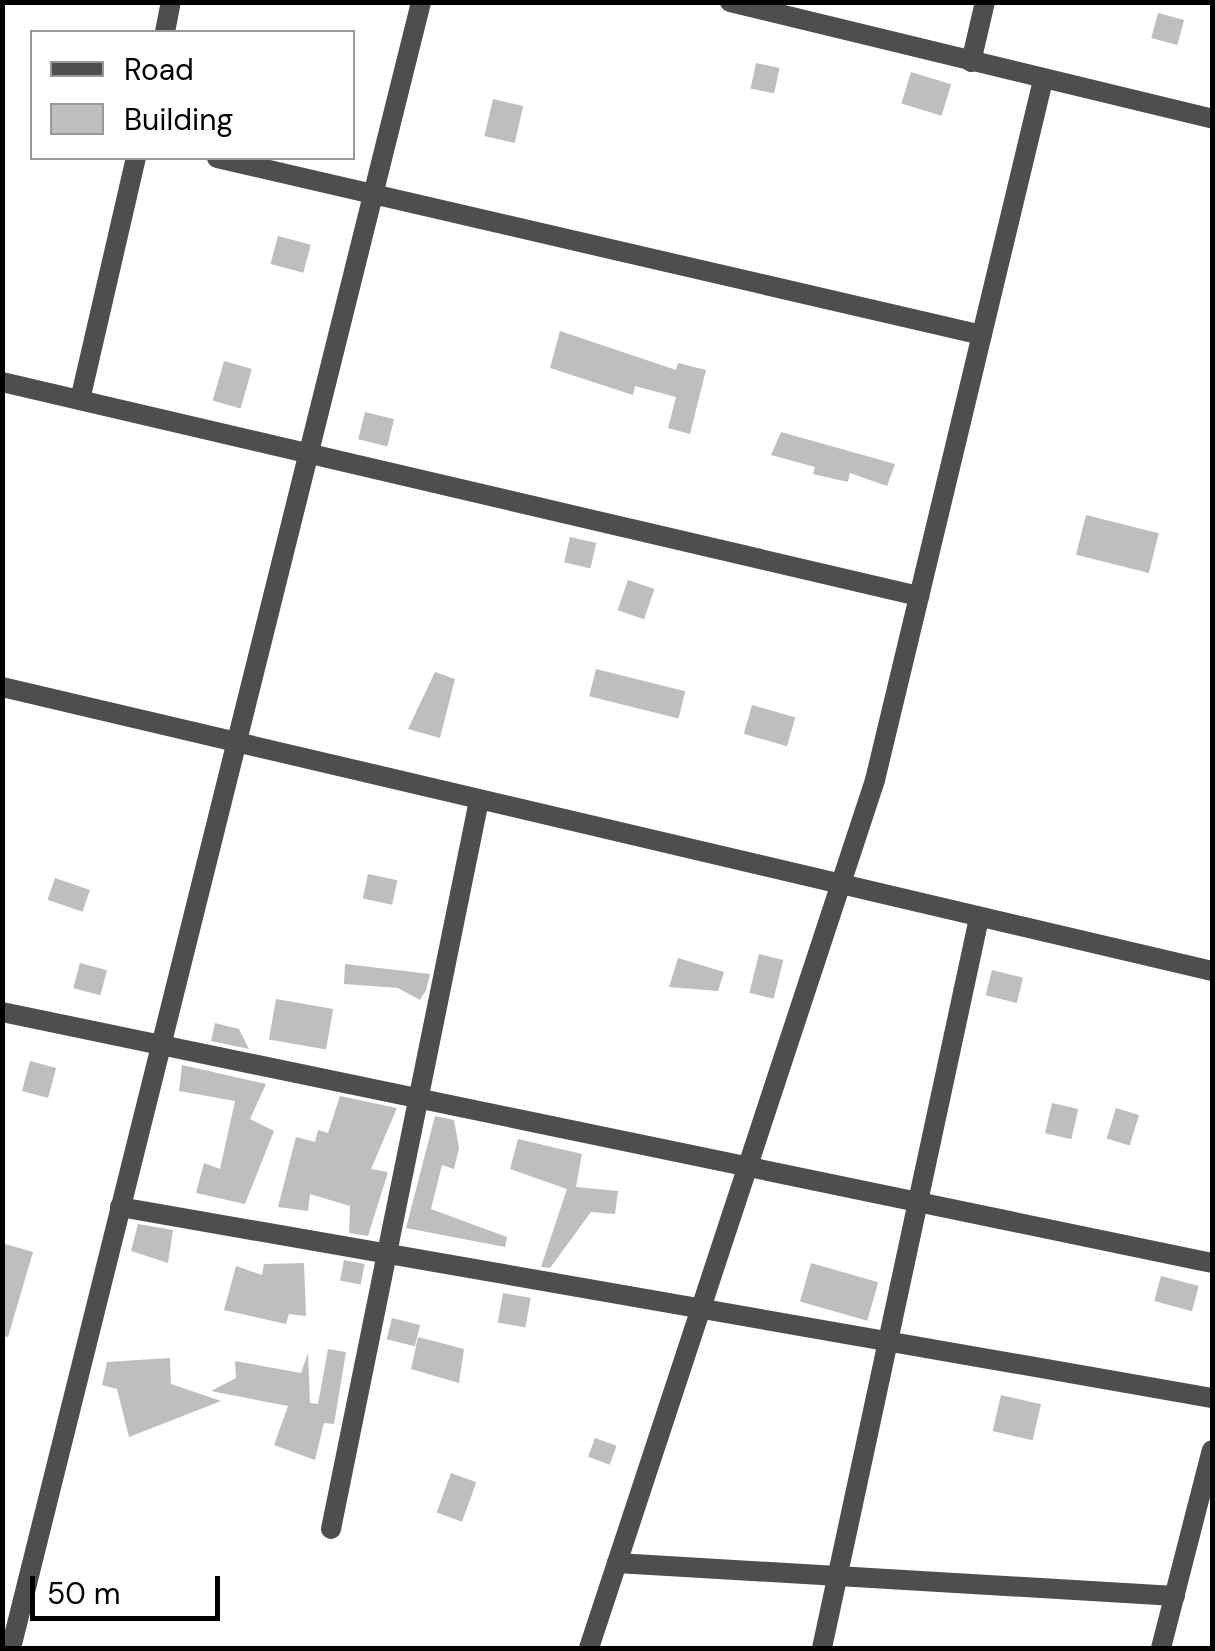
<!DOCTYPE html>
<html>
<head>
<meta charset="utf-8">
<style>
	body { margin:0 }
	#map { position:relative; width:1215px; height:1651px; overflow:hidden; background:#fff; font-family:"DM Sans",sans-serif }
	div>[style] { position:absolute }
	.building>* { inset:0; background:#bebebe; transform-origin:0 0 }
	.minor>* { height:20px; margin:-10px; padding:0 10px; transform-origin:10px; border-radius:10px; background:#4e4e4e }
	.tertiary>* { height:20px; margin:-10px; padding:0 10px; transform-origin:10px; border-radius:10px; background:#4e4e4e }
	span { translate:-50% -50%; white-space:nowrap; text-align:center; line-height:1.15; -webkit-text-stroke:8px #fff; paint-order:stroke }
	.frame { position:absolute; inset:0; border:5px solid #000; pointer-events:none }
	.legend { position:absolute; left:30px; top:30px; width:325px; height:130px; box-sizing:border-box; background:#fff; border:2px solid #999; margin:0; padding:12px 18px; list-style:none; font-size:30px; color:#000 }
	.legend li { display:flex; align-items:center; gap:20px; height:50px }
	.legend b { width:50px; border:2px solid #999 }
	.scale { position:absolute; left:30px; top:1576px; width:190px; height:45px; box-sizing:border-box; border:5px solid #000; border-top:0; padding-left:12px; font-size:30px; line-height:35px; white-space:nowrap; color:#000; -webkit-text-stroke:8px #fff; paint-order:stroke }
</style>
</head>
<body>
<div id="map">
	<div class="building">
		<div style="left:1158px;top:13px;width:27px;height:26px;rotate:15deg"></div>
		<div style="left:756px;top:63px;width:24px;height:26px;rotate:12deg"></div>
		<div style="left:911px;top:72px;width:42px;height:33px;rotate:17deg"></div>
		<div style="left:493px;top:99px;width:31px;height:38px;rotate:13deg"></div>
		<div style="left:278px;top:236px;width:34px;height:29px;rotate:15deg"></div>
		<div style="clip-path:polygon(560px 331px,676px 370px,678px 363px,706px 370px,690px 434px,668px 428px,676px 397px,635px 386px,633px 395px,550px 368px)"></div>
		<div style="left:224px;top:361px;width:29px;height:41px;rotate:16deg"></div>
		<div style="left:365px;top:412px;width:30px;height:28px;rotate:14deg"></div>
		<div style="clip-path:polygon(781px 432px,895px 464px,887px 486px,850px 473px,848px 482px,813px 474px,815px 467px,771px 455px)"></div>
		<div style="left:1086px;top:515px;width:75px;height:41px;rotate:14deg"></div>
		<div style="left:570px;top:537px;width:27px;height:26px;rotate:13deg"></div>
		<div style="left:628px;top:580px;width:28px;height:32px;rotate:19deg"></div>
		<div style="left:596px;top:669px;width:92px;height:28px;rotate:14deg"></div>
		<div style="clip-path:polygon(435px 672px,455px 679px,440px 738px,408px 729px)"></div>
		<div style="left:752px;top:705px;width:45px;height:30px;rotate:16deg"></div>
		<div style="left:368px;top:874px;width:30px;height:25px;rotate:12deg"></div>
		<div style="left:55px;top:878px;width:37px;height:23px;rotate:19deg"></div>
		<div style="left:759px;top:954px;width:25px;height:40px;rotate:14deg"></div>
		<div style="clip-path:polygon(678px 958px,724px 972px,718px 991px,669px 987px)"></div>
		<div style="left:80px;top:963px;width:28px;height:26px;rotate:15deg"></div>
		<div style="clip-path:polygon(345px 964px,430px 974px,426px 990px,420px 1000px,398px 988px,344px 984px)"></div>
		<div style="left:992px;top:970px;width:32px;height:26px;rotate:14deg"></div>
		<div style="left:276px;top:999px;width:58px;height:41px;rotate:10deg"></div>
		<div style="clip-path:polygon(215px 1023px,239px 1029px,249px 1049px,211px 1041px)"></div>
		<div style="left:30px;top:1061px;width:27px;height:31px;rotate:15deg"></div>
		<div style="clip-path:polygon(182px 1065px,266px 1084px,250px 1119px,274px 1131px,245px 1204px,196px 1193px,204px 1163px,220px 1169px,235px 1101px,179px 1091px)"></div>
		<div style="clip-path:polygon(340px 1096px,397px 1108px,371px 1169px,388px 1172px,368px 1236px,349px 1233px,350px 1206px,310px 1194px,308px 1211px,278px 1207px,296px 1137px,315px 1142px,318px 1130px,328px 1133px)"></div>
		<div style="left:1052px;top:1103px;width:27px;height:31px;rotate:13deg"></div>
		<div style="left:1116px;top:1108px;width:24px;height:32px;rotate:17deg"></div>
		<div style="clip-path:polygon(435px 1116px,454px 1120px,459px 1148px,454px 1169px,442px 1165px,431px 1209px,507px 1237px,505px 1247px,406px 1228px)"></div>
		<div style="clip-path:polygon(518px 1139px,582px 1154px,576px 1187px,618px 1191px,615px 1214px,591px 1212px,550px 1268px,541px 1267px,567px 1189px,510px 1169px)"></div>
		<div style="clip-path:polygon(138px 1224px,173px 1230px,168px 1263px,131px 1251px)"></div>
		<div style="clip-path:polygon(2px 1243px,33px 1252px,8px 1337px,2px 1336px)"></div>
		<div style="left:344px;top:1260px;width:21px;height:21px;rotate:11deg"></div>
		<div style="clip-path:polygon(304px 1263px,306px 1316px,289px 1314px,286px 1324px,224px 1310px,236px 1266px,262px 1275px,264px 1264px)"></div>
		<div style="left:811px;top:1263px;width:70px;height:40px;rotate:16deg"></div>
		<div style="left:1161px;top:1276px;width:39px;height:26px;rotate:15deg"></div>
		<div style="left:503px;top:1293px;width:28px;height:30px;rotate:10deg"></div>
		<div style="left:392px;top:1318px;width:29px;height:22px;rotate:14deg"></div>
		<div style="clip-path:polygon(418px 1337px,464px 1349px,459px 1383px,411px 1369px)"></div>
		<div style="clip-path:polygon(328px 1349px,346px 1352px,334px 1424px,324px 1423px,315px 1460px,274px 1445px,288px 1406px,211px 1391px,236px 1378px,235px 1361px,301px 1373px,308px 1353px,310px 1403px,318px 1404px)"></div>
		<div style="clip-path:polygon(170px 1358px,171px 1384px,221px 1401px,129px 1437px,117px 1389px,102px 1385px,107px 1362px)"></div>
		<div style="left:1001px;top:1395px;width:41px;height:37px;rotate:13deg"></div>
		<div style="left:595px;top:1438px;width:23px;height:20px;rotate:20deg"></div>
		<div style="left:451px;top:1473px;width:27px;height:42px;rotate:20deg"></div>
	</div>
	<div class="minor">
		<div style="left:730px;top:2px;width:496px;rotate:13.6deg"></div>
		<div style="left:165px;top:32px;width:31px;rotate:-79deg"></div>
		<div style="left:971px;top:62px;width:62px;rotate:-76.9deg"></div>
		<div style="left:217px;top:158px;width:785px;rotate:13.03deg"></div>
		<div style="left:2px;top:382px;width:942px;rotate:13.14deg"></div>
		<div style="left:80px;top:400px;width:248px;rotate:-77deg"></div>
		<div style="left:2px;top:687px;width:1243px;rotate:13.21deg"></div>
		<div style="left:2px;top:1012px;width:1236px;rotate:11.72deg"></div>
		<div style="left:120px;top:1207px;width:1109px;rotate:9.92deg"></div>
		<div style="left:331px;top:1529px;width:744px;rotate:-78.52deg"></div>
		<div style="left:617px;top:1563px;width:559px;rotate:3.38deg"></div>
		<div style="left:589px;top:1648px;width:914px;rotate:-71.76deg"></div>
		<div style="left:875px;top:780px;width:720px;rotate:-76.5deg"></div>
		<div style="left:822px;top:1648px;width:747px;rotate:-77.86deg"></div>
		<div style="left:1161px;top:1648px;width:204px;rotate:-75.6deg"></div>
	</div>
	<div class="tertiary">
		<div style="left:11px;top:1648px;width:1696px;rotate:-76.01deg"></div>
	</div>
	<div class="frame"></div>
	<ul class="legend">
	<li><b style="height:12px;background:#4e4e4e"></b>Road</li>
	<li><b style="height:28px;background:#bebebe"></b>Building</li>
	</ul>
	<div class="scale">50 m</div>
</div>
</body>
</html>
